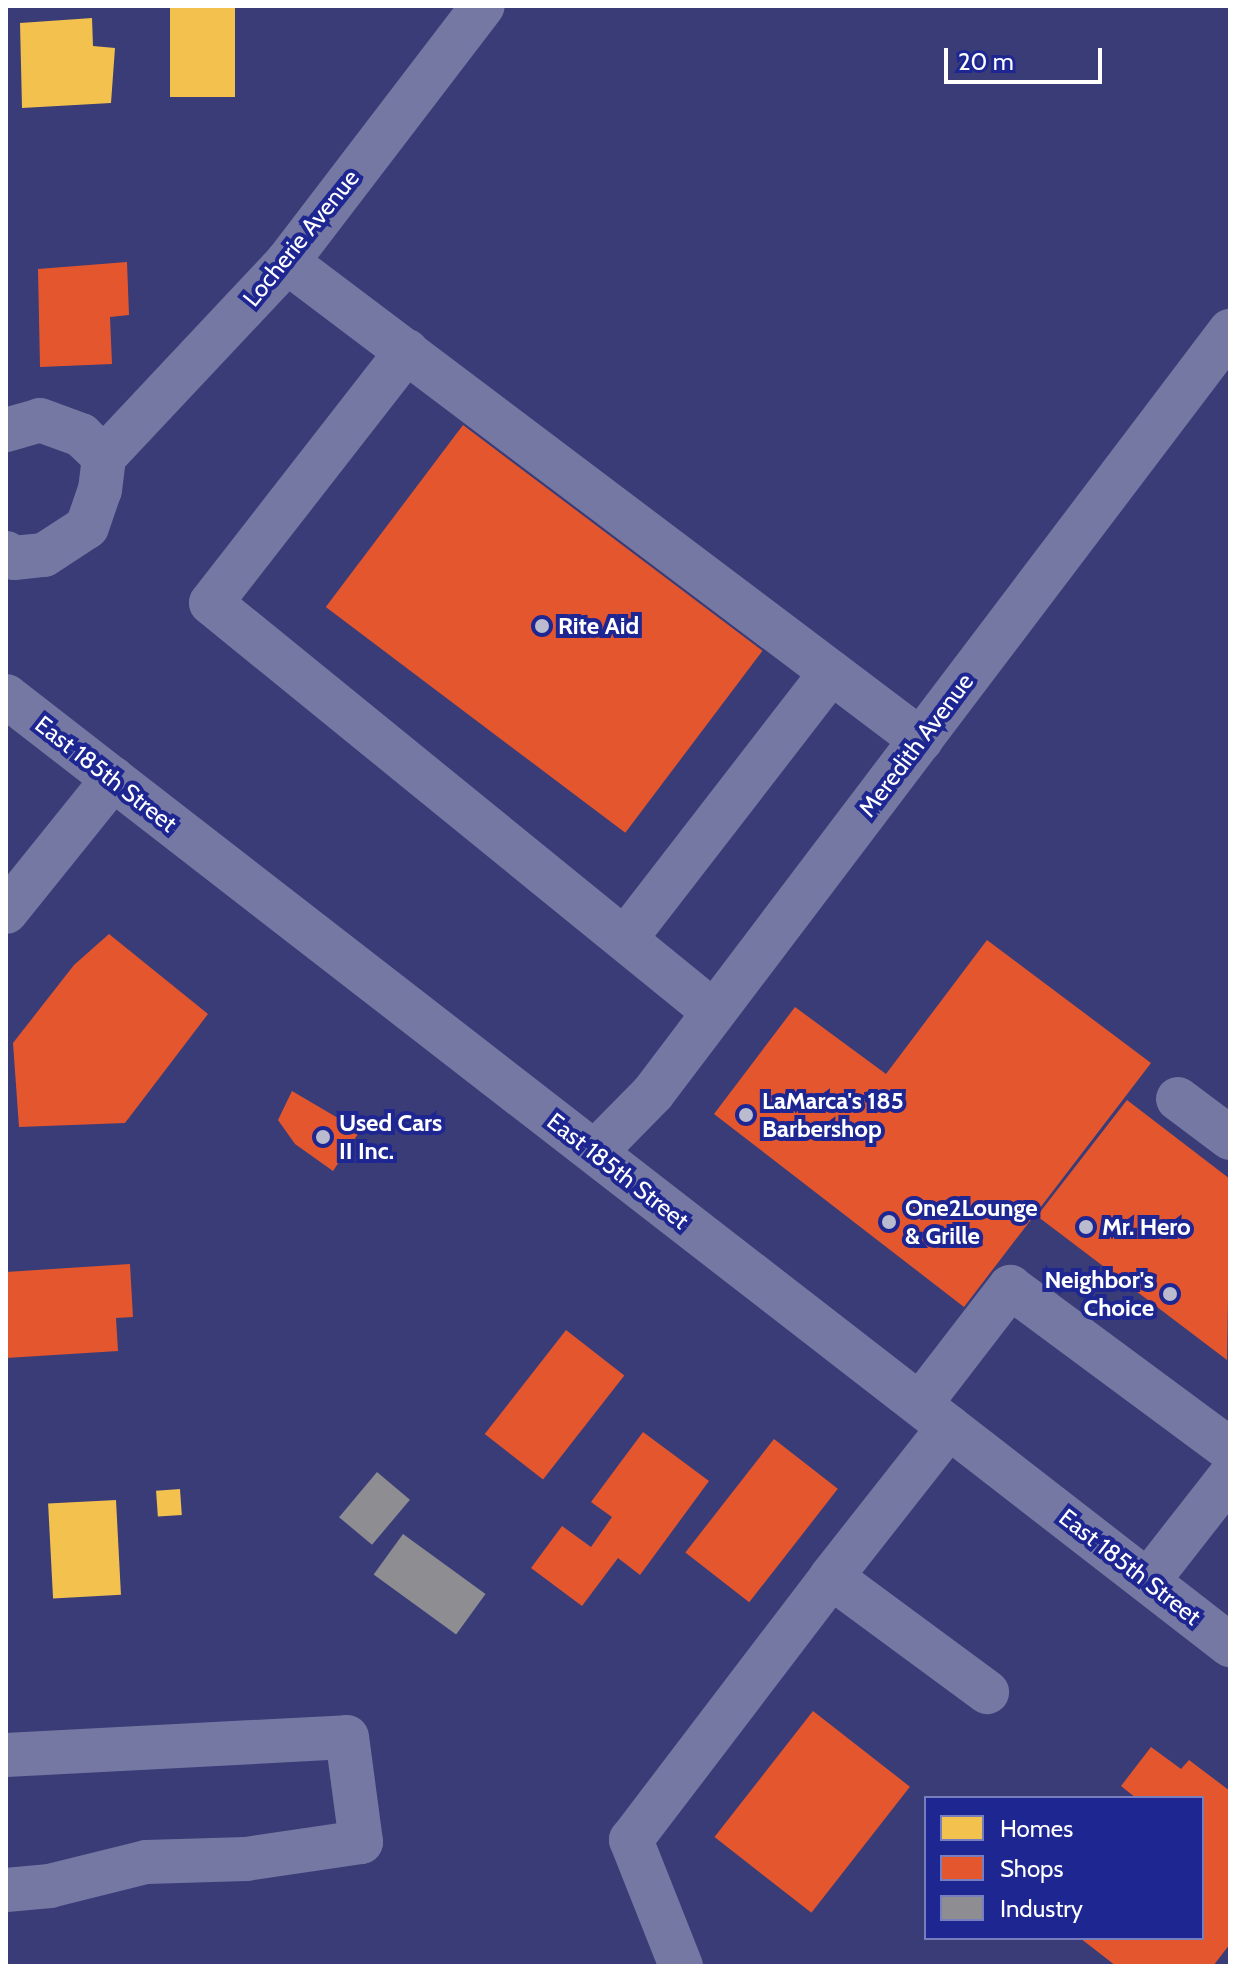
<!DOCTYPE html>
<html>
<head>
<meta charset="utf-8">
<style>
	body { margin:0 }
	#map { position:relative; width:1236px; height:1972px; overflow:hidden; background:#393c77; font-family:Cabin,sans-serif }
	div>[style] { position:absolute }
	.homes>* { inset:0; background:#f2c14e; transform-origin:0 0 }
	.shops>* { inset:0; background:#e4572e; transform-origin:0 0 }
	.industry>* { inset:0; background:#8d8d92; transform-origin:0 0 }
	.minor>* { height:44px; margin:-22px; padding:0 22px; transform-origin:22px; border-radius:22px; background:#7578a2 }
	.dots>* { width:22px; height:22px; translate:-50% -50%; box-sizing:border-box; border:4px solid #1e2692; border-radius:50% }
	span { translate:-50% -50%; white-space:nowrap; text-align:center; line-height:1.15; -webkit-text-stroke:8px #1e2692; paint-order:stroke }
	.street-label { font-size:24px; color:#fff }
	.poi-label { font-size:24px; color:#fff; font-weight:700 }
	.left { translate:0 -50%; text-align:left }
	.right { translate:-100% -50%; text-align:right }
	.frame { position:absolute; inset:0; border:8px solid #fff; pointer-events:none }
	.legend { position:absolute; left:924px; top:1796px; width:280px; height:144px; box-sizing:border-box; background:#1e2692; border:2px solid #787dbe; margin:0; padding:10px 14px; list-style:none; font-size:24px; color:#fff }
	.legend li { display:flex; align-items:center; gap:16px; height:40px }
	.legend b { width:40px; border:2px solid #787dbe }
	.scale { position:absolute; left:944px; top:48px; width:158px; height:36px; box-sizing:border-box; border:4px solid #fff; border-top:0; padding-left:10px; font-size:24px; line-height:28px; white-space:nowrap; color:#fff; -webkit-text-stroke:6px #1e2692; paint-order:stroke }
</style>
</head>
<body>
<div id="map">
	<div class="homes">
		<div style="left:170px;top:6px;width:65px;height:91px"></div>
		<div style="clip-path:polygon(92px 18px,93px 46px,115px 48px,111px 103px,22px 108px,20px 23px)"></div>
		<div style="left:180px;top:1489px;width:26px;height:24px;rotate:86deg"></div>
		<div style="left:116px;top:1500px;width:95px;height:68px;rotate:87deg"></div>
	</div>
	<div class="shops">
		<div style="clip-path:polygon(127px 262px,129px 315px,110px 317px,112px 364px,40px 367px,38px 269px)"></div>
		<div style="left:463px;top:425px;width:375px;height:228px;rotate:37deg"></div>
		<div style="clip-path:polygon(109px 934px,208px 1014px,125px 1123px,19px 1127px,13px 1043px,74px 965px)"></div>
		<div style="clip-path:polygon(987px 940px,1151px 1063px,964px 1307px,714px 1114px,795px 1007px,886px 1074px)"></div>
		<div style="clip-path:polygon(292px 1091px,360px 1131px,333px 1171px,295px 1144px,278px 1120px)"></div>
		<div style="clip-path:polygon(1127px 1100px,1230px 1179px,1227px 1360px,1037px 1216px)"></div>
		<div style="clip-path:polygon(130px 1264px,133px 1317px,116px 1318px,118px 1351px,6px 1358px,6px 1272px)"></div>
		<div style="left:566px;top:1330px;width:74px;height:132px;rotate:38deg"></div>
		<div style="clip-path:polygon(643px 1432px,709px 1481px,640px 1575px,618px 1558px,582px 1606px,531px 1568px,562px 1526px,591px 1547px,612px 1517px,591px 1502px)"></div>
		<div style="left:774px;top:1439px;width:81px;height:144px;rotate:38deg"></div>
		<div style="left:813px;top:1711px;width:123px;height:160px;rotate:38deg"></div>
		<div style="clip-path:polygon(1151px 1747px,1181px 1769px,1189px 1760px,1230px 1791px,1230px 1944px,1213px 1966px,1116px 1966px,1080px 1938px,1202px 1938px,1202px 1798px,1136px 1798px,1121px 1786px)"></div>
	</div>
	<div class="industry">
		<div style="left:377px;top:1472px;width:43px;height:59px;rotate:40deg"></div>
		<div style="left:403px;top:1534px;width:102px;height:50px;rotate:36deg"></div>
	</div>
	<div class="minor">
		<div style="left:287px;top:262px;width:794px;rotate:37.01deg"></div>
		<div style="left:407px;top:351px;width:319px;rotate:127.9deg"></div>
		<div style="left:211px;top:603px;width:648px;rotate:39.12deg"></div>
		<div style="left:6px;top:430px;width:35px;rotate:-16deg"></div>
		<div style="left:40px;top:420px;width:44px;rotate:20.1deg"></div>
		<div style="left:81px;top:435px;width:32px;rotate:44deg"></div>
		<div style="left:6px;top:553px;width:9px;rotate:32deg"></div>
		<div style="left:14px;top:558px;width:30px;rotate:-6deg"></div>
		<div style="left:44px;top:555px;width:51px;rotate:-33.1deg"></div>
		<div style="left:87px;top:527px;width:39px;rotate:-71deg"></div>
		<div style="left:100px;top:490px;width:33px;rotate:-83deg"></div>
		<div style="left:104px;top:457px;width:267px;rotate:-46.8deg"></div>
		<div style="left:287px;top:262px;width:322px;rotate:-52.6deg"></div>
		<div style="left:6px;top:696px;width:1549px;rotate:37.79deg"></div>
		<div style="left:6px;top:912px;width:171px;rotate:-51.2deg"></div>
		<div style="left:625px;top:939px;width:337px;rotate:-52.3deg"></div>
		<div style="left:1178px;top:1099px;width:65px;rotate:36.9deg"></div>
		<div style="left:595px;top:1152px;width:83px;rotate:-45.5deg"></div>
		<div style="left:653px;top:1093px;width:956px;rotate:-52.87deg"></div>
		<div style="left:920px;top:1404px;width:148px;rotate:-52.4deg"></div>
		<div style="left:1010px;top:1287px;width:274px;rotate:36.5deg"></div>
		<div style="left:949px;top:1427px;width:191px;rotate:128.2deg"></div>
		<div style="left:831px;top:1577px;width:194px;rotate:36.4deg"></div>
		<div style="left:1148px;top:1581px;width:133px;rotate:-52deg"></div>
		<div style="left:6px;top:1755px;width:341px;rotate:-3deg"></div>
		<div style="left:347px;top:1737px;width:106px;rotate:82.4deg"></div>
		<div style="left:361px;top:1842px;width:116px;rotate:171.6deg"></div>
		<div style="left:246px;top:1859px;width:100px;rotate:178.3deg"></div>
		<div style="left:146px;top:1862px;width:99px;rotate:166deg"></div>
		<div style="left:50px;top:1886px;width:44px;rotate:174.8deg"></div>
		<div style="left:681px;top:1966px;width:136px;rotate:-111.6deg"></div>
		<div style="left:631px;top:1840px;width:330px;rotate:-52.7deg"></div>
	</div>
	<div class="dots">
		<div style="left:542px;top:626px;background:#babbcf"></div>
		<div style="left:746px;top:1115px;background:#babbcf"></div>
		<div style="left:323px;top:1137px;background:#babbcf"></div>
		<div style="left:889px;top:1222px;background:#babbcf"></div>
		<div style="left:1086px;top:1227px;background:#babbcf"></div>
		<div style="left:1170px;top:1294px;background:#babbcf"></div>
	</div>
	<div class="street-label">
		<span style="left:301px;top:238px;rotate:-51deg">Locherie Avenue</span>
		<span style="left:916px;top:745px;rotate:-53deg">Meredith Avenue</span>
		<span style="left:106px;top:774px;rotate:38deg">East 185th Street</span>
		<span style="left:618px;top:1171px;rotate:38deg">East 185th Street</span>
		<span style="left:1130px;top:1567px;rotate:38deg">East 185th Street</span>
	</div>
	<div class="poi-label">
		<span class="left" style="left:558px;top:626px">Rite Aid</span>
		<span class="left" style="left:762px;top:1115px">LaMarca's 185<br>Barbershop</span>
		<span class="left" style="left:339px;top:1137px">Used Cars<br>II Inc.</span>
		<span class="left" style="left:905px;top:1222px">One2Lounge<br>&amp; Grille</span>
		<span class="left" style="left:1102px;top:1227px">Mr. Hero</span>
		<span class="right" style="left:1154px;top:1294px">Neighbor's<br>Choice</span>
	</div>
	<div class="frame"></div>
	<ul class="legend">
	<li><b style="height:22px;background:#f2c14e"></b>Homes</li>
	<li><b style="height:22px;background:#e4572e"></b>Shops</li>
	<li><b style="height:22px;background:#8d8d92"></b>Industry</li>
	</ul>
	<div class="scale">20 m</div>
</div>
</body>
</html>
